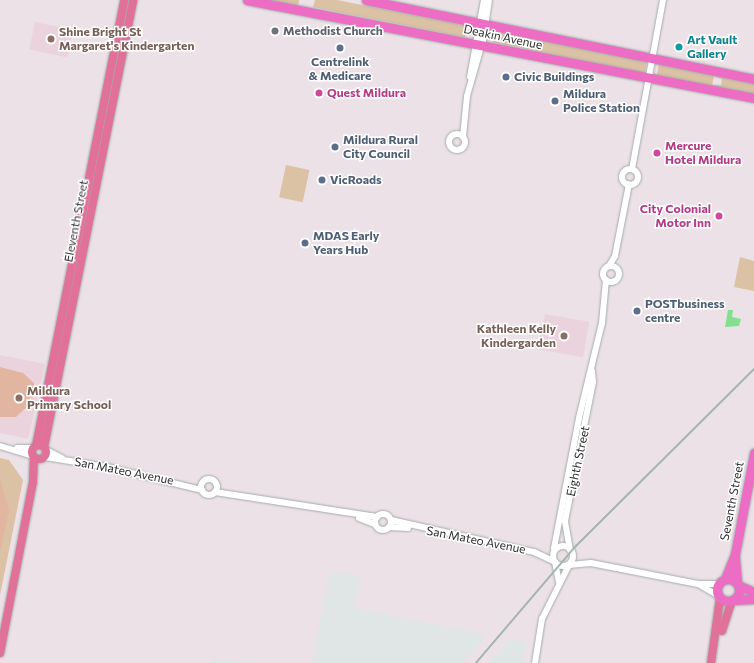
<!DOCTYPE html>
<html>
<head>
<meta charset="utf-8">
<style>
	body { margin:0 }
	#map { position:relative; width:754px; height:663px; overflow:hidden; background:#ece1e7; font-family:Commissioner,sans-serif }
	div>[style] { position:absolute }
	.industrial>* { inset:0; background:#e0e5e6 }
	.education>* { inset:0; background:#ebd3de; transform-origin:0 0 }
	.green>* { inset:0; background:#dcc2a4; transform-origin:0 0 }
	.pitch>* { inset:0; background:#e2b5a1 }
	.water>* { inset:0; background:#81e18f }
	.roads { filter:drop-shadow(0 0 1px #a3acaa) drop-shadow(0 0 1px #a3acaa) }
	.minor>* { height:6px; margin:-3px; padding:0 3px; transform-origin:3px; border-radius:3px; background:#fff }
	.minor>.ring { margin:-3px; padding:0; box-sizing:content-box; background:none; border:6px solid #fff; border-radius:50% }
	.major>* { height:8px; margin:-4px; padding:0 4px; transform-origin:4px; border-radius:4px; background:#e17198 }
	.major>.ring { margin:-4px; padding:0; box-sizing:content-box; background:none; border:8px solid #e17198; border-radius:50% }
	.highway>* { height:9px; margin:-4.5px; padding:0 4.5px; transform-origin:4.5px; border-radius:4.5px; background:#ec6dc3 }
	.highway>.ring { margin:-4.5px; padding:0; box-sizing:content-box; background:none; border:9px solid #ec6dc3; border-radius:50% }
	.rail>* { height:1.5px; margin:-0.75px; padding:0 0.75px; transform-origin:0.75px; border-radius:0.75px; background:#a4b4b0 }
	.dots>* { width:11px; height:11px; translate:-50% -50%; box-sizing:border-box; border:2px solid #fff; border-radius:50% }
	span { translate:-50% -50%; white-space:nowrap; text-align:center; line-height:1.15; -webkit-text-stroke:3px #fff; paint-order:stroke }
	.worship-label { font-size:12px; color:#5b616d; font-weight:700 }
	.left { translate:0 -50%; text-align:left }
	.education-label { font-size:12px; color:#785e54; font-weight:700 }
	.right { translate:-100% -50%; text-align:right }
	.street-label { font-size:12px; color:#2d2d2d }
	.culture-label { font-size:12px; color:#0d838f; font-weight:700 }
	.service-label { font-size:12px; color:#4e5e75; font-weight:700 }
	.hotel-label { font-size:12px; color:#b23c85; font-weight:700 }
</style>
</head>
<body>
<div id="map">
	<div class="industrial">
		<div style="clip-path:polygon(330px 570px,361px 576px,355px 608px,487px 635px,464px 663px,312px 663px)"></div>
		<div style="clip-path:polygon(510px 639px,527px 642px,523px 663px,488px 663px)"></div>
		<div style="clip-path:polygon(213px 658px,243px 663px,212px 663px)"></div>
	</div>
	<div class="education">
		<div style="left:35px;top:22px;width:39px;height:28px;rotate:12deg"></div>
		<div style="left:545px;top:314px;width:45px;height:36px;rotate:10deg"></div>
		<div style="clip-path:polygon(0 355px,45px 364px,28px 439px,0 433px)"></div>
	</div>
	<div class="green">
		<div style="clip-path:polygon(268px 0,299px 0,298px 6px)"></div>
		<div style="clip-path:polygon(315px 0,337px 0,467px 26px,465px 37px,313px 7px)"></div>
		<div style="clip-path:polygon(494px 32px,647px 61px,645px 73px,492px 42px)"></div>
		<div style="clip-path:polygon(evenodd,659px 64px,754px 81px,754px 95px,657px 75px,659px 64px,714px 76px,722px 79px,721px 85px,712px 85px,714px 76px)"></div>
		<div style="left:286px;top:165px;width:24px;height:33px;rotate:12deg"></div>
		<div style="clip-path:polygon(740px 257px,754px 261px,754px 291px,734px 287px)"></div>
		<div style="clip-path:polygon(0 458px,9px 460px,23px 480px,0 595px)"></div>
	</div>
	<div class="pitch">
		<div style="clip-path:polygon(0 367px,23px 373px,34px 383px,32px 402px,16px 417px,0 417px)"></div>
		<div style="clip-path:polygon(0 479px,9px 511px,0 552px)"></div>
	</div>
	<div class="water">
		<div style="clip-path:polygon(728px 310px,733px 310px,732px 317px,741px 319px,739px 326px,725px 327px)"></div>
	</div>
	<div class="roads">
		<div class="minor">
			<div style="left:470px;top:77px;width:78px;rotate:-79.7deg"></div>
			<div class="ring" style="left:449px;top:134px;width:10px;height:10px"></div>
			<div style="left:463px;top:137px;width:41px;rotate:-84.4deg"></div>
			<div style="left:467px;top:96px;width:58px;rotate:-74.1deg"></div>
			<div style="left:483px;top:40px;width:40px;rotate:-81.5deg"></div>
			<div style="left:632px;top:169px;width:172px;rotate:-79.6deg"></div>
			<div class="ring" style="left:622px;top:169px;width:10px;height:10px"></div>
			<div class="ring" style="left:603px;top:266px;width:10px;height:10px"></div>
			<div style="left:609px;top:266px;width:12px;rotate:-59deg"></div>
			<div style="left:615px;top:256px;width:73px;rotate:-79deg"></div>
			<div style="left:0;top:446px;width:34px;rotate:17deg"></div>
			<div style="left:17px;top:448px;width:17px"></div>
			<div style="left:46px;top:450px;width:18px;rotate:27deg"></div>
			<div style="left:45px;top:457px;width:63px;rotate:9.2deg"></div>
			<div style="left:107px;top:467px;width:98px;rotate:13.6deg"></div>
			<div class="ring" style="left:201px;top:479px;width:10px;height:10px"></div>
			<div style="left:215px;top:492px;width:164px;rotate:8.8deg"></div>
			<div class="ring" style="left:375px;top:514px;width:10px;height:10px"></div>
			<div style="left:359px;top:518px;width:17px;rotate:21deg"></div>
			<div style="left:391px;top:520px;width:147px;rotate:12.6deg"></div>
			<div style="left:534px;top:552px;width:23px;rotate:25deg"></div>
			<div style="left:389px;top:527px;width:19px;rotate:3deg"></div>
			<div class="ring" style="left:553px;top:546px;width:14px;height:14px"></div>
			<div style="left:554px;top:548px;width:132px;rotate:-79.1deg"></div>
			<div style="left:579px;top:418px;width:98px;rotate:-76.4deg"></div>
			<div style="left:602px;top:323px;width:43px;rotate:-84.7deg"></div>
			<div style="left:570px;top:550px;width:29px;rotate:-100deg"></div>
			<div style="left:565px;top:521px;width:142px;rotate:-78.6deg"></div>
			<div style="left:593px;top:382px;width:11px;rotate:-95deg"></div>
			<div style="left:555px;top:562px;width:20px;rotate:79deg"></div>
			<div style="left:569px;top:565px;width:22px;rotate:-5deg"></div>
			<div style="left:591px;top:563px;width:109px;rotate:11.1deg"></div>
			<div style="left:698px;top:584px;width:21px"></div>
			<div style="left:698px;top:584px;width:22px;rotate:30deg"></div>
			<div style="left:535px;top:663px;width:45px;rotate:-81deg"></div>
			<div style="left:542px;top:619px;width:60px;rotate:-63.4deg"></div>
		</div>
		<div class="major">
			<div class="ring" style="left:32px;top:445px;width:6px;height:6px"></div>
			<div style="left:36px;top:446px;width:455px;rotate:-78.8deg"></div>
			<div style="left:44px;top:447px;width:456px;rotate:-78.7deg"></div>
			<div style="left:722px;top:631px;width:32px;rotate:-72deg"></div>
			<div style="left:0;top:653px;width:174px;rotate:-79.1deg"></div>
			<div style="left:33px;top:482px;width:25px;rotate:-88deg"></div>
			<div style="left:711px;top:663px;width:66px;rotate:-82.1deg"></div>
		</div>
		<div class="highway">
			<div style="left:247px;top:0;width:516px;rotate:10.94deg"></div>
			<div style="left:366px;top:0;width:396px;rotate:11.5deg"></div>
			<div style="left:735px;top:558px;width:25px;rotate:85deg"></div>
			<div class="ring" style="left:717px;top:579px;width:13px;height:13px"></div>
			<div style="left:725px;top:579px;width:27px;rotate:-68deg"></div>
			<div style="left:735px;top:554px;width:103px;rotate:-79.3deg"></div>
			<div style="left:738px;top:585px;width:17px;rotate:24deg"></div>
			<div style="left:734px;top:600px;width:20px;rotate:-3deg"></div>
		</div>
	</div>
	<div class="rail">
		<div style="left:476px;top:663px;width:154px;rotate:-49.5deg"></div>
		<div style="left:576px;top:546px;width:251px;rotate:-44.8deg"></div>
	</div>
	<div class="dots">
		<div style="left:275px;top:31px;background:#6b7280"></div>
		<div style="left:51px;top:39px;background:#8d6e63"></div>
		<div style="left:679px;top:47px;background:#0f9aa8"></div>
		<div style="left:340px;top:48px;background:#5c6f8a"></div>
		<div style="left:506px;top:77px;background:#5c6f8a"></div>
		<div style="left:319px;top:93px;background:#d1479c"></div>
		<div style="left:555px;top:101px;background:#5c6f8a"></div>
		<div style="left:335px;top:147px;background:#5c6f8a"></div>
		<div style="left:657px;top:153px;background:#d1479c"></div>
		<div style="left:322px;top:180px;background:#5c6f8a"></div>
		<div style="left:719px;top:216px;background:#d1479c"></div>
		<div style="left:305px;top:243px;background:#5c6f8a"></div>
		<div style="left:637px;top:311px;background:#5c6f8a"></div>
		<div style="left:564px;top:336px;background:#8d6e63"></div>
		<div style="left:19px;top:398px;background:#8d6e63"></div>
	</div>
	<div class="worship-label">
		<span class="left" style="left:283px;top:31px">Methodist Church</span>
	</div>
	<div class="education-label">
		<span class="left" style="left:59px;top:39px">Shine Bright St<br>Margaret's Kindergarten</span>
		<span class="right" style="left:556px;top:336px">Kathleen Kelly<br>Kindergarden</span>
		<span class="left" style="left:27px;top:398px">Mildura<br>Primary School</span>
	</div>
	<div class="street-label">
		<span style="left:503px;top:37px;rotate:12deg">Deakin Avenue</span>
		<span style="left:76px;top:221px;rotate:-79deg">Eleventh Street</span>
		<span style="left:578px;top:461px;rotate:-78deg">Eighth Street</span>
		<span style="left:124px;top:471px;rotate:11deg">San Mateo Avenue</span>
		<span style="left:732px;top:501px;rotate:-79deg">Seventh Street</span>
		<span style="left:476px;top:540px;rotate:11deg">San Mateo Avenue</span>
	</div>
	<div class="culture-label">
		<span class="left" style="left:687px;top:47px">Art Vault<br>Gallery</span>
	</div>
	<div class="service-label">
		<span style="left:340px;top:69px">Centrelink<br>&amp; Medicare</span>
		<span class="left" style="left:514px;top:77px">Civic Buildings</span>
		<span class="left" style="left:563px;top:101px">Mildura<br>Police Station</span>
		<span class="left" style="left:343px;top:147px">Mildura Rural<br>City Council</span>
		<span class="left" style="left:330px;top:180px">VicRoads</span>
		<span class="left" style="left:313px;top:243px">MDAS Early<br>Years Hub</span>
		<span class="left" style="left:645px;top:311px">POSTbusiness<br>centre</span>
	</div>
	<div class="hotel-label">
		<span class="left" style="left:327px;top:93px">Quest Mildura</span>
		<span class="left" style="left:665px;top:153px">Mercure<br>Hotel Mildura</span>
		<span class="right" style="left:711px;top:216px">City Colonial<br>Motor Inn</span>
	</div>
</div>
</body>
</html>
